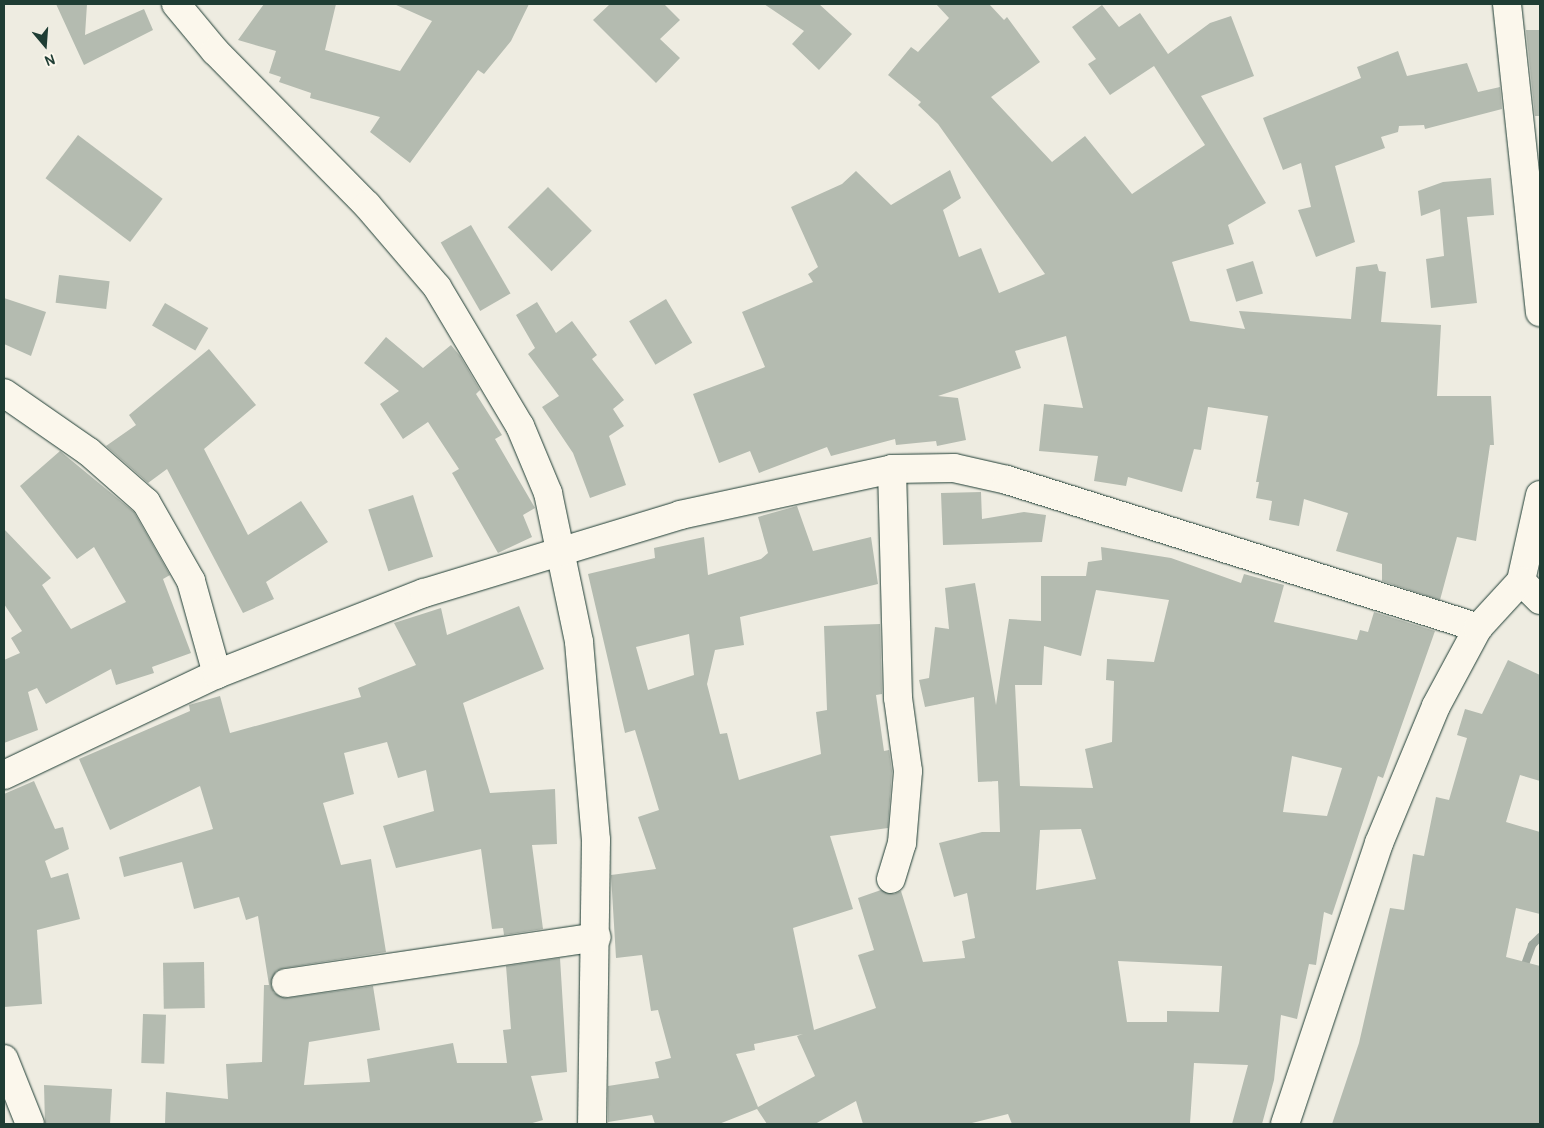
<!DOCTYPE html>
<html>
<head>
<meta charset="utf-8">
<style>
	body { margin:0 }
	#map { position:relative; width:1544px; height:1128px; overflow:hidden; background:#eeece1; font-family:Pangolin,sans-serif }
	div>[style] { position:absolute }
	.stream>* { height:8px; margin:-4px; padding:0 4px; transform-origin:4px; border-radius:4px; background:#9fa89f }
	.building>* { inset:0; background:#b4bbb0; transform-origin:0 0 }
	.roads { filter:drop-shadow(0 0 1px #1f3d34) drop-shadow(0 0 1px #1f3d34) }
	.minor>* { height:28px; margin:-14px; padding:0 14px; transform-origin:14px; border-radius:14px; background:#fbf7ec }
	.tertiary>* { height:28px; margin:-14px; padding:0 14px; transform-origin:14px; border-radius:14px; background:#fbf7ec }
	span { translate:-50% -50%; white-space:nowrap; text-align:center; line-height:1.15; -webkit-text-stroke:4px #fbf7ec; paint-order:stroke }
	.frame { position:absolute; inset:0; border:5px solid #1f3d34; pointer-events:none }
	.north { position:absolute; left:20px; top:20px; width:50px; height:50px; -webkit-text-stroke:4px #fbf7ec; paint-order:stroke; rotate:162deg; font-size:14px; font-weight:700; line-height:20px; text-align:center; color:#1f3d34 }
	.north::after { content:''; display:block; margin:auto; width:18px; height:22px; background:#1f3d34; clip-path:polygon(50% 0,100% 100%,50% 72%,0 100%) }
</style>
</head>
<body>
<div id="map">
	<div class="stream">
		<div style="left:1523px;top:970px;width:27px;rotate:-70deg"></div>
		<div style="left:1532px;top:945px;width:11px;rotate:-45deg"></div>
	</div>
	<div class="building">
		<div style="clip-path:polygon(56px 4px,87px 4px,85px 35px,144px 9px,153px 30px,84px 65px)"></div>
		<div style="clip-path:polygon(264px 4px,336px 4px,325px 50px,400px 71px,432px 21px,394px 4px,529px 4px,511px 41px,484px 74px,478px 70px,410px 163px,370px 132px,380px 117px,310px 98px,311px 93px,279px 82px,281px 77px,269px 73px,276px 51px,238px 40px)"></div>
		<div style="clip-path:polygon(610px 4px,664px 4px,680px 20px,660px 39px,680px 58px,656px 83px,593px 20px)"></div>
		<div style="clip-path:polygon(764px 4px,819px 4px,852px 34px,819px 70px,792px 44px,804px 31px)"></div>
		<div style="clip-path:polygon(936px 4px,989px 4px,1004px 20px,1007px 17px,1040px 62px,991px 97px,1052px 162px,1085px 136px,1132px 194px,1205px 145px,1154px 66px,1110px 95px,1088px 64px,1096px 59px,1072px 27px,1102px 5px,1119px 27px,1140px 13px,1168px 54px,1210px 23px,1231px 16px,1254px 76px,1201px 96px,1266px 203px,1228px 225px,1234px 244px,1172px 262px,1190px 321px,1245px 329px,1239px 311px,1351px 319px,1356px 267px,1377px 264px,1379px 271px,1386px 272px,1381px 322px,1441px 325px,1437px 396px,1491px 396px,1494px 445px,1490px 445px,1476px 541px,1457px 537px,1440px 600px,1382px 581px,1382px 564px,1336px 551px,1348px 513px,1304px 499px,1299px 526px,1269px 520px,1272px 501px,1256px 498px,1259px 482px,1256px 482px,1268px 416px,1208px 407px,1201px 450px,1194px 449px,1182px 492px,1128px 477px,1126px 486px,1094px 481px,1098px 456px,1039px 451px,1044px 404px,1083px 408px,1066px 336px,1015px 351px,1021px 368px,938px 396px,958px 398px,966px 440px,937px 446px,936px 441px,896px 445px,895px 439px,831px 456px,827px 447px,759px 473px,750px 451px,719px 463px,693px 394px,765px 367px,742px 312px,813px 282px,808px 274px,818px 267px,791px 207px,842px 184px,856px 171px,891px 205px,950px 170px,961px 198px,943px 210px,959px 257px,981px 248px,999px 293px,1045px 274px,938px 124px,918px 105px,921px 102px,888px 75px,911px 47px,918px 52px,949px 18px)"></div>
		<div style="clip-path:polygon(1526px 30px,1540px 30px,1540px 116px,1535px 116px)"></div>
		<div style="clip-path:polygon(1398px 51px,1407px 76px,1467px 63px,1478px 92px,1500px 87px,1502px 109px,1425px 129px,1424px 125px,1399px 126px,1398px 132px,1381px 137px,1385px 148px,1335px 166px,1355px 242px,1316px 257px,1298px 210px,1311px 207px,1301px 163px,1283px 170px,1263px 118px,1361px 78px,1357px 67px)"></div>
		<div style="left:78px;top:135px;width:106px;height:54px;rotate:37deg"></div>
		<div style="clip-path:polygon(1491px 178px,1494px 215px,1467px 217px,1477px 303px,1431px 308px,1426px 259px,1444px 256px,1440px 209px,1421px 216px,1418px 191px,1443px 182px)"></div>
		<div style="left:548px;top:187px;width:62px;height:57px;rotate:45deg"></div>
		<div style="left:471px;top:225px;width:79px;height:35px;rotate:60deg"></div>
		<div style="left:1253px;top:261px;width:34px;height:28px;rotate:73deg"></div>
		<div style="left:59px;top:275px;width:51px;height:28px;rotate:7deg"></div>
		<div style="clip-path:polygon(4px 298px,46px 312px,31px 356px,4px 344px)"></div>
		<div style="left:666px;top:299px;width:51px;height:43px;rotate:59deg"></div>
		<div style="clip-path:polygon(537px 302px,556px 333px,572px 321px,597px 355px,592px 359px,624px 400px,613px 409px,624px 426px,609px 436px,626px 485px,590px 498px,573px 453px,542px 407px,559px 396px,528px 354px,535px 348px,516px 315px)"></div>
		<div style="left:165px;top:303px;width:50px;height:26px;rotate:30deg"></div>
		<div style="clip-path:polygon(386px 337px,423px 368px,451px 345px,460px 356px,480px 390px,476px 394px,502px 435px,495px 439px,535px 508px,523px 515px,532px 537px,498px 553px,452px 473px,459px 469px,428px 422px,403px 439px,380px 404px,399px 391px,364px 363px)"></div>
		<div style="clip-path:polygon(209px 349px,256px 405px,204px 449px,248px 535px,301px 501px,328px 542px,266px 582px,274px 599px,243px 613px,167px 469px,148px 483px,106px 446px,136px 425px,129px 415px)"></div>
		<div style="clip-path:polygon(60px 451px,134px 512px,170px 575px,163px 579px,191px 653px,152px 667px,154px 673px,116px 685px,111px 669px,46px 704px,37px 688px,28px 692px,38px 730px,4px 743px,4px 660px,20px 653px,11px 638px,22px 631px,4px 604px,4px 529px,51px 578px,42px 585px,71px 629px,126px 602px,94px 547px,77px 559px,20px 486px)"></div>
		<div style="clip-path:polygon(981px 492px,982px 519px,1024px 512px,1046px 515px,1042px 542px,943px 545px,941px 493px)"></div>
		<div style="left:413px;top:495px;width:65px;height:47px;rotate:72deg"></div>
		<div style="clip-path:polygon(evenodd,797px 506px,813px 551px,871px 537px,878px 584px,740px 617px,744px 645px,715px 650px,707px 684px,720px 734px,727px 733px,739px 780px,821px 754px,816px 712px,827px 710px,824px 626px,880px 624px,882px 694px,876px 695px,884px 751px,889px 750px,892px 771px,888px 828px,830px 836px,853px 909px,793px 928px,814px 1030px,876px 1008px,858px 955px,874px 950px,858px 898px,881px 890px,894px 894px,901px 891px,923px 962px,965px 958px,962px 941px,975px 938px,967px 893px,954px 897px,939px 843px,982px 832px,1000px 832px,998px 781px,978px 782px,974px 697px,925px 707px,919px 680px,929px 678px,935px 627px,949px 629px,945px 588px,975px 583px,996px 705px,1009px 619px,1041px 621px,1041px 576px,1086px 576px,1088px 562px,1102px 560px,1101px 547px,1171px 558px,1241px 583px,1244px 574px,1284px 585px,1274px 622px,1357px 640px,1360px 630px,1368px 632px,1374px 612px,1435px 631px,1383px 778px,1378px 776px,1332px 915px,1324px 912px,1316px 965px,1309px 964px,1297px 1019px,1281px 1015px,1274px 1080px,1262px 1124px,1232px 1124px,1248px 1065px,1194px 1063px,1190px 1123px,1012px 1124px,1008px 1114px,968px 1124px,863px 1124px,856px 1101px,815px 1124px,767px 1124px,757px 1109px,719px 1124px,655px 1124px,652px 1115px,608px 1122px,608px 1086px,659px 1078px,655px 1062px,671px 1058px,658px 1010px,651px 1011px,642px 955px,616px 958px,611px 875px,656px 869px,638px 817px,659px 810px,635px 730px,625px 733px,588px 574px,655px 558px,654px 548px,704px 537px,708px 575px,761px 559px,768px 553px,758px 517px,797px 506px,1096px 590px,1169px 600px,1154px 662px,1107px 659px,1106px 680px,1114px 681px,1112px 742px,1085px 749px,1093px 788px,1020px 786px,1015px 685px,1042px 685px,1044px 646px,1081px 656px,1096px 590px,797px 506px,689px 634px,694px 675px,648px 690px,636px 647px,689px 634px,797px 506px,1292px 756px,1342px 768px,1327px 816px,1283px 812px,1292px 756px,797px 506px,1081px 829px,1096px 879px,1036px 890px,1040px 830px,1081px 829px,797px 506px,1118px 961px,1222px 966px,1219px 1012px,1167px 1011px,1167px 1022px,1127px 1022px,1118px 961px,797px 506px,803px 1034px,797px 1036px,815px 1076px,758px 1107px,736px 1054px,755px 1050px,754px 1044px,803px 1034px)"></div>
		<div style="clip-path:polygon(519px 606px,544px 669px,463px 703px,490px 793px,555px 789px,557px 844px,532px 845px,543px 929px,504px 935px,503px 928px,492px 929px,481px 849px,396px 868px,383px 826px,434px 811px,426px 770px,398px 778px,387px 742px,344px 753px,354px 794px,323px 803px,341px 865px,371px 859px,386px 952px,284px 968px,276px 971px,271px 985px,274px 993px,288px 998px,373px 986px,380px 1030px,309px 1042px,304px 1085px,370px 1082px,367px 1059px,453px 1043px,457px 1063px,507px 1063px,503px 1030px,511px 1029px,506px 966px,560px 958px,567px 1072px,531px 1076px,543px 1120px,529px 1124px,165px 1124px,166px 1092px,228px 1099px,226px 1064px,262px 1062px,264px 985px,269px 985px,258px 916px,246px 920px,239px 897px,194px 909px,182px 862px,124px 877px,119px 857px,213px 829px,200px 786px,110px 830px,79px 759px,190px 711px,189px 705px,220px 696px,230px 733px,361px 697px,358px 688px,416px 665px,394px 623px,441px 608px,447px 635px)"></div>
		<div style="clip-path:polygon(1508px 660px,1540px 675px,1540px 781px,1520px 775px,1506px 822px,1540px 832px,1540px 914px,1516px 908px,1506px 957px,1540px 966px,1540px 1124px,1332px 1124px,1359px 1043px,1390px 908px,1404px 910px,1413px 854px,1424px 856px,1436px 797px,1449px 800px,1467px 738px,1457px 735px,1465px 709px,1482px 714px)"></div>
		<div style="clip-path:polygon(34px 781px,55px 829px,63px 827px,69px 849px,45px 861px,51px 878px,68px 873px,80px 919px,37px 930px,42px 1004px,4px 1007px,4px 794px)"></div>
		<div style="left:204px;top:962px;width:46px;height:41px;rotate:89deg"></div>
		<div style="left:143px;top:1014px;width:23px;height:49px;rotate:2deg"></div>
		<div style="clip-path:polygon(44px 1085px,112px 1089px,110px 1124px,45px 1124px)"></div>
	</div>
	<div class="roads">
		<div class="minor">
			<div style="left:176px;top:4px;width:61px;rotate:50.3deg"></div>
			<div style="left:215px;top:51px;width:216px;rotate:45.4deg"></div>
			<div style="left:367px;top:205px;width:108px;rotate:49.5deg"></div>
			<div style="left:437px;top:287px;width:162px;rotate:59.2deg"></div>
			<div style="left:520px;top:426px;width:73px;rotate:67.3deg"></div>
			<div style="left:548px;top:493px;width:152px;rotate:78.2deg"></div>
			<div style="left:579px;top:642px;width:199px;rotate:85.1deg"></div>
			<div style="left:596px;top:840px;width:284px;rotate:90.8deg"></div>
			<div style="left:1507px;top:4px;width:310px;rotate:83.9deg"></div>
			<div style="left:4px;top:393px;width:103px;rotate:34.8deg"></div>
			<div style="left:89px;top:452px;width:76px;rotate:41.3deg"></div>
			<div style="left:146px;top:502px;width:91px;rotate:60.3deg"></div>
			<div style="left:191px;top:581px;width:97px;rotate:74.4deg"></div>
			<div style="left:1540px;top:495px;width:88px;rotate:102.5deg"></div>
			<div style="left:1521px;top:581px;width:27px;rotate:45deg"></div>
			<div style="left:4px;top:775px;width:236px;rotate:-25.4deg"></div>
			<div style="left:217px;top:674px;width:222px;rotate:-21.4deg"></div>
			<div style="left:424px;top:593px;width:268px;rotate:-16.9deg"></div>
			<div style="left:680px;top:515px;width:217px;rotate:-12.2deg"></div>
			<div style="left:892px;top:469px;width:62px;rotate:-0.9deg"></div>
			<div style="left:954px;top:468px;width:54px;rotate:12.8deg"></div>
			<div style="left:1007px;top:480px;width:494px;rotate:17.4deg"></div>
			<div style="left:891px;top:879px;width:38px;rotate:-73deg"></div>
			<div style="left:902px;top:843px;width:72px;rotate:-85.2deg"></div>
			<div style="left:908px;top:771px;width:74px;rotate:-97.8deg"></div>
			<div style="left:898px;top:698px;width:229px;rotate:-91.5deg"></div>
			<div style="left:286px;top:983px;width:314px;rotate:-8.4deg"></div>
			<div style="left:4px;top:1059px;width:70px;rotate:68.2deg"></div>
		</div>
		<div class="tertiary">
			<div style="left:1285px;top:1124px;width:296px;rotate:-71.5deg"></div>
			<div style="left:1379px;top:843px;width:148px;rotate:-67.4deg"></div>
			<div style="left:1436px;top:706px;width:89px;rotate:-61.7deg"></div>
			<div style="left:1478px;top:628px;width:64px;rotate:-47.5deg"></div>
		</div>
	</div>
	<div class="frame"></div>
	<div class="north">N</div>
</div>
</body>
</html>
